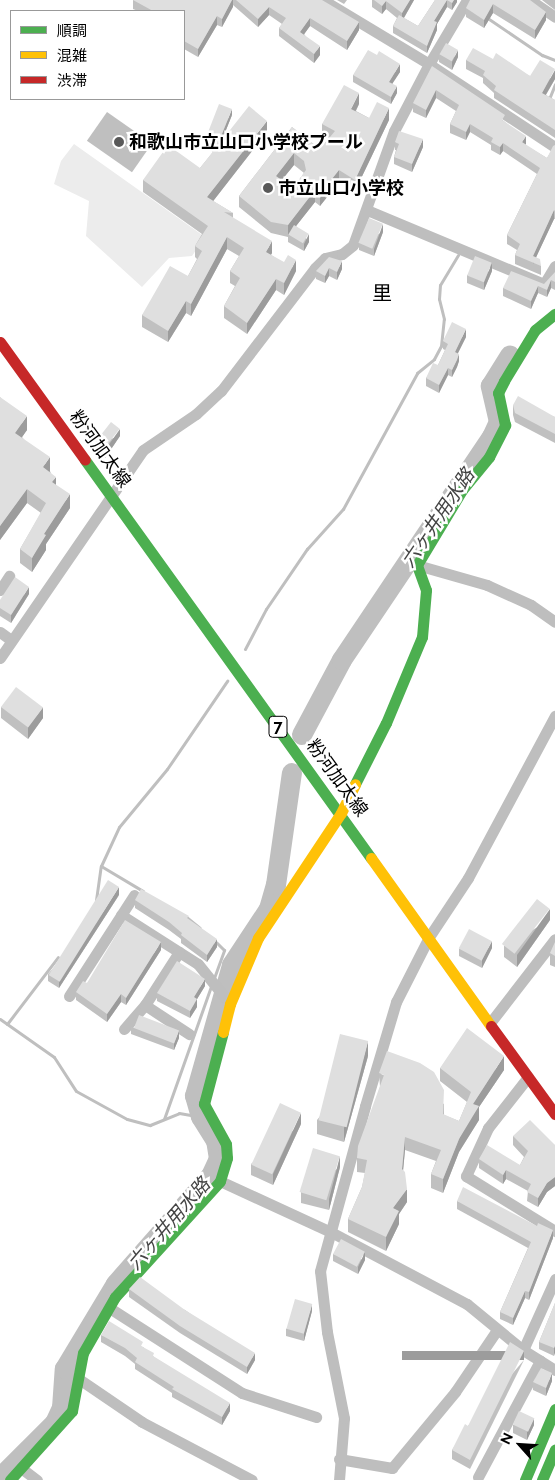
<!DOCTYPE html>
<html>
<head>
<meta charset="utf-8">
<style>
	body { margin:0 }
	#map { position:relative; width:555px; height:1480px; overflow:hidden; background:#fff; font-family:Raleway,"Noto Sans JP",sans-serif }
	div>[style] { position:absolute }
	.green>* { inset:0; background:#ececec }
	.water>* { inset:0; background:#bfbfbf; transform-origin:0 0 }
	.stream>* { height:3px; margin:-1.5px; padding:0 1.5px; transform-origin:1.5px; border-radius:1.5px; background:#bfbfbf }
	.river>* { height:20px; margin:-10px; padding:0 10px; transform-origin:10px; border-radius:10px; background:#bfbfbf }
	.street>* { height:11px; margin:-5.5px; padding:0 5.5px; transform-origin:5.5px; border-radius:5.5px; background:#bebebe }
	.fast>* { height:11px; margin:-5.5px; padding:0 5.5px; transform-origin:5.5px; border-radius:5.5px; background:#4caf50 }
	.slow>* { height:11px; margin:-5.5px; padding:0 5.5px; transform-origin:5.5px; border-radius:5.5px; background:#ffc107 }
	.jam>* { height:11px; margin:-5.5px; padding:0 5.5px; transform-origin:5.5px; border-radius:5.5px; background:#c62828 }
	.wall>* { inset:0; background:#c0c0c0 }
	.shaded-wall>* { inset:0; background:#9c9c9c; transform-origin:0 0 }
	.building>* { inset:0; background:#dfdfdf; transform-origin:0 0 }
	.dots>* { width:14px; height:14px; translate:-50% -50%; box-sizing:border-box; border:2px solid #fff; border-radius:50% }
	span { translate:-50% -50%; white-space:nowrap; text-align:center; line-height:1.15; -webkit-text-stroke:5px #fff; paint-order:stroke }
	.shield-label span { padding:1px 4px; background:#fff; border:1px solid; border-radius:4px; -webkit-text-stroke-width:0 }
	.shield-label { font-size:16px; color:#000; font-weight:700 }
	.poi-label { font-size:18px; color:#000; font-weight:700 }
	.left { translate:0 -50%; text-align:left }
	.street-label { font-size:18px; color:#000 }
	.water-label { font-size:19px; color:#444; font-style:italic }
	.quarter-label { font-size:20px; color:#000 }
	.legend { position:absolute; left:10px; top:10px; width:175px; height:90px; box-sizing:border-box; background:#fff; border:1px solid #999; margin:0; padding:6px 9px; list-style:none; font-size:15px; color:#000 }
	.legend li { display:flex; align-items:center; gap:10px; height:25px }
	.legend b { width:25px; border:1px solid #999 }
	.north { position:absolute; left:495px; top:1420px; width:50px; height:50px; -webkit-text-stroke:4px #fff; paint-order:stroke; rotate:296deg; font-size:14px; font-weight:700; line-height:20px; text-align:center; color:#000 }
	.north::after { content:''; display:block; margin:auto; width:18px; height:22px; background:#000; clip-path:polygon(50% 0,100% 100%,50% 72%,0 100%) }
</style>
</head>
<body>
<div id="map">
	<div class="green">
		<div style="clip-path:polygon(74px 144px,205px 237px,192px 256px,169px 258px,142px 287px,86px 236px,89px 201px,54px 184px,61px 161px)"></div>
	</div>
	<div class="water">
		<div style="left:107px;top:112px;width:55px;height:35px;rotate:35deg"></div>
	</div>
	<div class="stream">
		<div style="left:486px;top:17px;width:68px;rotate:34.2deg"></div>
		<div style="left:542px;top:55px;width:14px;rotate:21deg"></div>
		<div style="left:549px;top:99px;width:16px;rotate:-68deg"></div>
		<div style="left:245px;top:649px;width:45px;rotate:-62.3deg"></div>
		<div style="left:266px;top:609px;width:73px;rotate:-55.7deg"></div>
		<div style="left:307px;top:549px;width:54px;rotate:-48deg"></div>
		<div style="left:343px;top:509px;width:155px;rotate:-61.4deg"></div>
		<div style="left:417px;top:373px;width:22px;rotate:-39deg"></div>
		<div style="left:434px;top:359px;width:15px;rotate:-62deg"></div>
		<div style="left:441px;top:346px;width:27px;rotate:-84deg"></div>
		<div style="left:444px;top:319px;width:21px;rotate:-104deg"></div>
		<div style="left:439px;top:299px;width:14px;rotate:-86deg"></div>
		<div style="left:440px;top:285px;width:35px;rotate:-59deg"></div>
		<div style="left:101px;top:866px;width:49px;rotate:30.8deg"></div>
		<div style="left:96px;top:900px;width:34px;rotate:-82deg"></div>
		<div style="left:101px;top:866px;width:43px;rotate:-65.2deg"></div>
		<div style="left:119px;top:827px;width:75px;rotate:-50.4deg"></div>
		<div style="left:167px;top:769px;width:107px;rotate:-55.7deg"></div>
		<div style="left:185px;top:916px;width:19px;rotate:39deg"></div>
		<div style="left:214px;top:978px;width:30px;rotate:-70deg"></div>
		<div style="left:224px;top:950px;width:11px;rotate:-135deg"></div>
		<div style="left:0;top:1019px;width:66px;rotate:35.1deg"></div>
		<div style="left:54px;top:1057px;width:40px;rotate:57.1deg"></div>
		<div style="left:76px;top:1091px;width:58px;rotate:28.8deg"></div>
		<div style="left:127px;top:1119px;width:24px;rotate:15deg"></div>
		<div style="left:150px;top:1125px;width:31px;rotate:-22deg"></div>
		<div style="left:179px;top:1113px;width:22px;rotate:10deg"></div>
		<div style="left:7px;top:1024px;width:84px;rotate:-52.7deg"></div>
		<div style="left:164px;top:1119px;width:141px;rotate:-70.5deg"></div>
	</div>
	<div class="river">
		<div style="left:302px;top:735px;width:85px;rotate:-61.9deg"></div>
		<div style="left:342px;top:660px;width:269px;rotate:-56.1deg"></div>
		<div style="left:492px;top:437px;width:17px;rotate:-65deg"></div>
		<div style="left:499px;top:422px;width:37px;rotate:-103deg"></div>
		<div style="left:491px;top:386px;width:36px;rotate:-58deg"></div>
		<div style="left:0;top:1478px;width:78px;rotate:-45deg"></div>
		<div style="left:55px;top:1423px;width:17px;rotate:-65deg"></div>
		<div style="left:62px;top:1408px;width:39px;rotate:-86deg"></div>
		<div style="left:65px;top:1369px;width:99px;rotate:-59deg"></div>
		<div style="left:116px;top:1284px;width:144px;rotate:-48.7deg"></div>
		<div style="left:211px;top:1176px;width:19px;rotate:-65deg"></div>
		<div style="left:219px;top:1159px;width:18px;rotate:-99deg"></div>
		<div style="left:216px;top:1141px;width:28px;rotate:-122deg"></div>
		<div style="left:201px;top:1117px;width:22px;rotate:-106deg"></div>
		<div style="left:195px;top:1096px;width:136px;rotate:-74.2deg"></div>
		<div style="left:232px;top:965px;width:67px;rotate:-56.5deg"></div>
		<div style="left:269px;top:909px;width:25px;rotate:-74deg"></div>
		<div style="left:276px;top:885px;width:113px;rotate:-81.9deg"></div>
	</div>
	<div class="street">
		<div style="left:323px;top:0;width:124px;rotate:31.1deg"></div>
		<div style="left:429px;top:64px;width:151px;rotate:33.4deg"></div>
		<div style="left:530px;top:0;width:30px;rotate:34deg"></div>
		<div style="left:367px;top:210px;width:192px;rotate:22.7deg"></div>
		<div style="left:544px;top:284px;width:21px;rotate:-59deg"></div>
		<div style="left:417px;top:565px;width:73px;rotate:15.9deg"></div>
		<div style="left:487px;top:585px;width:48px;rotate:24.4deg"></div>
		<div style="left:531px;top:605px;width:29px;rotate:35deg"></div>
		<div style="left:0;top:590px;width:17px;rotate:-57deg"></div>
		<div style="left:0;top:632px;width:14px;rotate:36deg"></div>
		<div style="left:0;top:658px;width:252px;rotate:-55.5deg"></div>
		<div style="left:143px;top:450px;width:64px;rotate:-34.2deg"></div>
		<div style="left:196px;top:414px;width:34px;rotate:-43deg"></div>
		<div style="left:221px;top:391px;width:155px;rotate:-52.6deg"></div>
		<div style="left:315px;top:268px;width:14px;rotate:-45deg"></div>
		<div style="left:325px;top:258px;width:17px;rotate:-13deg"></div>
		<div style="left:342px;top:254px;width:14px;rotate:-39deg"></div>
		<div style="left:353px;top:245px;width:121px;rotate:-70.2deg"></div>
		<div style="left:394px;top:131px;width:76px;rotate:-62.4deg"></div>
		<div style="left:429px;top:64px;width:74px;rotate:-59.3deg"></div>
		<div style="left:121px;top:915px;width:91px;rotate:32.5deg"></div>
		<div style="left:198px;top:964px;width:51px;rotate:51.3deg"></div>
		<div style="left:69px;top:996px;width:120px;rotate:-57.2deg"></div>
		<div style="left:145px;top:1005px;width:53px;rotate:33.4deg"></div>
		<div style="left:490px;top:1023px;width:106px;rotate:-52.3deg"></div>
		<div style="left:124px;top:1029px;width:32px;rotate:-49deg"></div>
		<div style="left:145px;top:1005px;width:63px;rotate:-57.3deg"></div>
		<div style="left:528px;top:1077px;width:65px;rotate:128.1deg"></div>
		<div style="left:488px;top:1128px;width:53px;rotate:114.6deg"></div>
		<div style="left:466px;top:1176px;width:105px;rotate:31.7deg"></div>
		<div style="left:220px;top:1181px;width:122px;rotate:24.7deg"></div>
		<div style="left:331px;top:1232px;width:154px;rotate:27.9deg"></div>
		<div style="left:467px;top:1304px;width:72px;rotate:39.4deg"></div>
		<div style="left:523px;top:1350px;width:38px;rotate:32deg"></div>
		<div style="left:108px;top:1307px;width:159px;rotate:32.7deg"></div>
		<div style="left:242px;top:1393px;width:78px;rotate:18deg"></div>
		<div style="left:523px;top:1350px;width:78px;rotate:-65.7deg"></div>
		<div style="left:79px;top:1379px;width:76px;rotate:34.3deg"></div>
		<div style="left:142px;top:1422px;width:124px;rotate:27.8deg"></div>
		<div style="left:339px;top:1459px;width:54px;rotate:9.6deg"></div>
		<div style="left:392px;top:1468px;width:99px;rotate:-50.3deg"></div>
		<div style="left:455px;top:1392px;width:75px;rotate:-55.9deg"></div>
		<div style="left:21px;top:1468px;width:20px;rotate:37deg"></div>
		<div style="left:478px;top:1477px;width:132px;rotate:-61.9deg"></div>
		<div style="left:339px;top:1480px;width:62px;rotate:-85.4deg"></div>
		<div style="left:344px;top:1418px;width:88px;rotate:-101.2deg"></div>
		<div style="left:327px;top:1332px;width:61px;rotate:-96.5deg"></div>
		<div style="left:320px;top:1271px;width:171px;rotate:-74.7deg"></div>
		<div style="left:365px;top:1106px;width:109px;rotate:-73.4deg"></div>
		<div style="left:396px;top:1002px;width:73px;rotate:-63.1deg"></div>
		<div style="left:429px;top:937px;width:71px;rotate:-56.5deg"></div>
		<div style="left:468px;top:878px;width:184px;rotate:-61.8deg"></div>
	</div>
	<div class="fast">
		<div style="left:85px;top:460px;width:490px;rotate:54.3deg"></div>
		<div style="left:355px;top:784px;width:68px;rotate:-63.1deg"></div>
		<div style="left:386px;top:723px;width:93px;rotate:-67.3deg"></div>
		<div style="left:422px;top:637px;width:47px;rotate:-85.1deg"></div>
		<div style="left:426px;top:590px;width:27px;rotate:-110deg"></div>
		<div style="left:417px;top:565px;width:87px;rotate:-59deg"></div>
		<div style="left:462px;top:490px;width:43px;rotate:-50.7deg"></div>
		<div style="left:489px;top:457px;width:36px;rotate:-63deg"></div>
		<div style="left:505px;top:425px;width:33px;rotate:-102deg"></div>
		<div style="left:498px;top:393px;width:13px;rotate:-63deg"></div>
		<div style="left:504px;top:381px;width:60px;rotate:-58.7deg"></div>
		<div style="left:535px;top:330px;width:26px;rotate:-39deg"></div>
		<div style="left:10px;top:1480px;width:93px;rotate:-48.1deg"></div>
		<div style="left:72px;top:1411px;width:59px;rotate:-79.3deg"></div>
		<div style="left:83px;top:1353px;width:64px;rotate:-60.3deg"></div>
		<div style="left:115px;top:1297px;width:156px;rotate:-47.8deg"></div>
		<div style="left:220px;top:1181px;width:24px;rotate:-73deg"></div>
		<div style="left:227px;top:1158px;width:14px;rotate:-94deg"></div>
		<div style="left:226px;top:1144px;width:46px;rotate:-118.8deg"></div>
		<div style="left:204px;top:1104px;width:74px;rotate:-75.2deg"></div>
		<div style="left:525px;top:1480px;width:77px;rotate:-67.1deg"></div>
		<div style="left:542px;top:1480px;width:33px;rotate:-67deg"></div>
	</div>
	<div class="slow">
		<div style="left:371px;top:858px;width:206px;rotate:54.5deg"></div>
		<div style="left:223px;top:1032px;width:29px;rotate:-76deg"></div>
		<div style="left:230px;top:1004px;width:72px;rotate:-67deg"></div>
		<div style="left:258px;top:938px;width:150px;rotate:-56.4deg"></div>
		<div style="left:341px;top:813px;width:32px;rotate:-64deg"></div>
	</div>
	<div class="jam">
		<div style="left:0;top:342px;width:145px;rotate:54.2deg"></div>
		<div style="left:491px;top:1026px;width:109px;rotate:54deg"></div>
	</div>
	<div class="wall">
		<div style="clip-path:polygon(133px 0,322px 0,359px 30px,347px 50px,310px 26px,304px 34px,320px 55px,314px 63px,279px 36px,279px 28px,282px 24px,269px 15px,258px 27px,233px 5px,222px 27px,217px 25px,198px 57px,184px 49px,184px 11px,138px 11px,133px 9px)"></div>
		<div style="clip-path:polygon(337px 0,347px 0,344px 4px)"></div>
		<div style="clip-path:polygon(372px 0,414px 0,404px 18px,418px 26px,435px 0,457px 0,457px 2px,452px 10px,447px 7px,437px 24px,437px 30px,427px 53px,393px 33px,393px 26px,397px 18px,386px 9px,382px 14px,372px 7px)"></div>
		<div style="clip-path:polygon(470px 0,530px 0,546px 20px,535px 39px,493px 13px,484px 28px,466px 17px,466px 8px)"></div>
		<div style="clip-path:polygon(542px 0,555px 0,555px 10px)"></div>
		<div style="clip-path:polygon(439px 54px,458px 57px,452px 70px,439px 62px)"></div>
		<div style="clip-path:polygon(493px 59px,530px 76px,555px 79px,546px 95px,555px 100px,555px 138px,494px 98px,494px 93px,483px 83px,483px 78px,466px 69px,466px 60px)"></div>
		<div style="clip-path:polygon(432px 66px,505px 122px,525px 145px,547px 158px,555px 145px,555px 219px,554px 219px,536px 257px,541px 266px,541px 275px,515px 264px,515px 255px,517px 250px,507px 244px,507px 235px,537px 174px,503px 151px,500px 155px,491px 150px,491px 145px,470px 132px,466px 140px,450px 133px,450px 124px,456px 111px,436px 98px,426px 118px,413px 112px,413px 103px)"></div>
		<div style="clip-path:polygon(400px 72px,392px 83px,397px 93px,391px 104px,353px 82px,353px 75px)"></div>
		<div style="clip-path:polygon(evenodd,359px 104px,356px 111px,369px 118px,389px 120px,355px 191px,339px 182px,320px 206px,315px 202px,296px 226px,309px 242px,304px 251px,288px 242px,288px 237px,271px 233px,239px 207px,239px 196px,292px 127px,320px 149px,328px 139px,322px 136px,322px 124px,359px 104px,294px 165px,304px 173px,293px 188px,282px 180px,294px 165px)"></div>
		<div style="clip-path:polygon(232px 115px,222px 140px,267px 132px,213px 201px,233px 213px,233px 218px,272px 253px,271px 255px,296px 271px,284px 295px,276px 290px,247px 334px,224px 318px,224px 306px,235px 286px,230px 283px,230px 271px,239px 256px,227px 249px,191px 316px,186px 313px,168px 342px,142px 327px,142px 315px,188px 276px,197px 259px,195px 257px,195px 246px,202px 234px,143px 192px,143px 180px,200px 168px,213px 152px,205px 146px,205px 140px)"></div>
		<div style="clip-path:polygon(395px 142px,423px 147px,412px 172px,394px 164px,394px 157px,396px 150px,395px 150px)"></div>
		<div style="clip-path:polygon(383px 232px,374px 256px,359px 250px,359px 243px)"></div>
		<div style="clip-path:polygon(329px 257px,342px 269px,337px 280px,329px 276px,325px 283px,316px 279px,316px 271px)"></div>
		<div style="clip-path:polygon(492px 271px,484px 290px,467px 283px,467px 275px)"></div>
		<div style="clip-path:polygon(555px 272px,555px 290px,551px 288px,547px 297px,538px 293px,531px 309px,503px 296px,503px 288px,544px 284px)"></div>
		<div style="clip-path:polygon(466px 337px,458px 353px,459px 361px,457px 367px,452px 377px,448px 375px,439px 393px,426px 386px,426px 378px,438px 365px,445px 350px,443px 349px,443px 341px)"></div>
		<div style="clip-path:polygon(0 397px,27px 430px,22px 437px,50px 471px,56px 485px,70px 508px,46px 544px,46px 550px,32px 572px,20px 563px,20px 549px,41px 513px,27px 503px,0 540px)"></div>
		<div style="clip-path:polygon(513px 405px,555px 417px,555px 443px,515px 422px,513px 415px)"></div>
		<div style="clip-path:polygon(120px 436px,105px 458px,95px 451px,95px 444px)"></div>
		<div style="clip-path:polygon(29px 594px,11px 623px,0 616px,0 600px)"></div>
		<div style="clip-path:polygon(1px 707px,43px 718px,28px 739px,1px 718px)"></div>
		<div style="clip-path:polygon(119px 895px,59px 988px,48px 981px,48px 974px)"></div>
		<div style="clip-path:polygon(135px 900px,189px 919px,217px 947px,207px 962px,181px 943px,181px 939px,169px 930px,135px 908px)"></div>
		<div style="clip-path:polygon(550px 920px,517px 967px,504px 957px,504px 946px)"></div>
		<div style="clip-path:polygon(555px 942px,555px 967px,550px 965px,550px 953px)"></div>
		<div style="clip-path:polygon(492px 948px,482px 968px,459px 956px,459px 949px)"></div>
		<div style="clip-path:polygon(161px 950px,126px 1005px,121px 1002px,107px 1022px,76px 1000px,76px 992px,87px 983px)"></div>
		<div style="clip-path:polygon(205px 986px,197px 999px,197px 1007px,190px 1018px,157px 1001px,157px 993px)"></div>
		<div style="clip-path:polygon(131px 1027px,179px 1038px,174px 1050px,131px 1034px)"></div>
		<div style="clip-path:polygon(368px 1056px,344px 1142px,317px 1134px,317px 1120px)"></div>
		<div style="clip-path:polygon(440px 1068px,504px 1070px,479px 1107px,479px 1120px,459px 1152px,443px 1193px,431px 1188px,431px 1174px,436px 1161px,405px 1150px,403px 1170px,407px 1202px,399px 1214px,399px 1224px,386px 1251px,348px 1232px,348px 1219px,362px 1187px,365px 1173px,357px 1172px,357px 1158px,380px 1087px,379px 1073px,444px 1104px,444px 1115px,459px 1121px,467px 1102px,440px 1081px)"></div>
		<div style="clip-path:polygon(301px 1124px,273px 1185px,251px 1175px,251px 1164px)"></div>
		<div style="clip-path:polygon(513px 1136px,555px 1145px,555px 1186px,547px 1192px,538px 1207px,527px 1201px,528px 1191px,506px 1179px,503px 1184px,479px 1168px,479px 1159px,520px 1165px,524px 1157px,513px 1145px)"></div>
		<div style="clip-path:polygon(340px 1167px,329px 1210px,301px 1203px,301px 1192px)"></div>
		<div style="clip-path:polygon(457px 1201px,537px 1226px,553px 1238px,529px 1300px,525px 1298px,513px 1325px,500px 1319px,500px 1312px,528px 1248px,457px 1209px)"></div>
		<div style="clip-path:polygon(333px 1254px,365px 1260px,358px 1274px,333px 1261px)"></div>
		<div style="clip-path:polygon(129px 1289px,185px 1310px,255px 1360px,247px 1374px,180px 1333px,129px 1297px)"></div>
		<div style="clip-path:polygon(555px 1303px,554px 1356px,539px 1349px,539px 1342px)"></div>
		<div style="clip-path:polygon(312px 1311px,304px 1341px,286px 1336px,286px 1329px)"></div>
		<div style="clip-path:polygon(101px 1335px,143px 1347px,154px 1357px,230px 1411px,222px 1425px,172px 1397px,172px 1393px,135px 1369px,135px 1364px,125px 1356px,101px 1342px)"></div>
		<div style="clip-path:polygon(524px 1360px,470px 1469px,452px 1459px,452px 1450px,468px 1426px)"></div>
		<div style="clip-path:polygon(552px 1381px,546px 1396px,533px 1390px,533px 1382px)"></div>
		<div style="clip-path:polygon(513px 1425px,534px 1425px,527px 1440px,513px 1433px)"></div>
	</div>
	<div class="shaded-wall">
		<div style="clip-path:polygon(232px 0,233px 0,233px 7px,222px 27px,222px 19px)"></div>
		<div style="clip-path:polygon(410px 0,414px 0,402px 21px,402px 13px)"></div>
		<div style="clip-path:polygon(447px 0,447px 7px,437px 24px,437px 30px,427px 53px,427px 46px,434px 21px)"></div>
		<div style="clip-path:polygon(454px 0,457px 0,457px 2px,452px 10px,452px 3px)"></div>
		<div style="clip-path:polygon(386px 1px,386px 9px,382px 14px,382px 6px)"></div>
		<div style="clip-path:polygon(493px 4px,493px 13px,484px 28px,484px 20px)"></div>
		<div style="clip-path:polygon(269px 7px,269px 15px,258px 27px,258px 19px)"></div>
		<div style="clip-path:polygon(546px 12px,546px 20px,535px 39px,535px 30px)"></div>
		<div style="clip-path:polygon(217px 16px,217px 25px,198px 57px,198px 49px)"></div>
		<div style="clip-path:polygon(310px 18px,310px 26px,300px 40px,300px 32px)"></div>
		<div style="clip-path:polygon(359px 22px,359px 30px,347px 50px,347px 41px)"></div>
		<div style="clip-path:polygon(320px 46px,320px 55px,314px 63px,314px 54px)"></div>
		<div style="clip-path:polygon(458px 50px,458px 57px,452px 70px,452px 62px)"></div>
		<div style="clip-path:polygon(400px 64px,400px 72px,389px 89px,389px 82px)"></div>
		<div style="clip-path:polygon(555px 70px,555px 79px,542px 101px,542px 93px)"></div>
		<div style="clip-path:polygon(397px 86px,397px 93px,391px 104px,391px 97px)"></div>
		<div style="clip-path:polygon(436px 90px,436px 98px,426px 118px,426px 110px)"></div>
		<div style="clip-path:polygon(359px 93px,359px 104px,351px 120px,351px 109px)"></div>
		<div style="clip-path:polygon(389px 108px,389px 120px,355px 191px,355px 180px)"></div>
		<div style="clip-path:polygon(232px 109px,232px 115px,216px 155px,216px 149px)"></div>
		<div style="clip-path:polygon(267px 121px,267px 132px,207px 209px,207px 197px)"></div>
		<div style="clip-path:polygon(470px 124px,470px 132px,466px 140px,466px 132px)"></div>
		<div style="clip-path:polygon(526px 136px,526px 144px,522px 151px,522px 142px)"></div>
		<div style="clip-path:polygon(423px 139px,423px 147px,412px 172px,412px 164px)"></div>
		<div style="clip-path:polygon(503px 143px,503px 151px,500px 155px,500px 147px)"></div>
		<div style="clip-path:polygon(294px 153px,294px 165px,276px 187px,276px 176px)"></div>
		<div style="clip-path:polygon(339px 170px,339px 182px,320px 206px,320px 194px)"></div>
		<div style="clip-path:polygon(315px 190px,315px 202px,289px 235px,288px 234px,288px 237px,288px 225px)"></div>
		<div style="clip-path:polygon(554px 210px,554px 219px,533px 264px,533px 256px)"></div>
		<div style="clip-path:polygon(383px 224px,383px 232px,374px 256px,374px 249px)"></div>
		<div style="clip-path:polygon(309px 234px,309px 242px,304px 251px,304px 244px)"></div>
		<div style="clip-path:polygon(227px 237px,227px 249px,191px 316px,191px 304px)"></div>
		<div style="clip-path:polygon(272px 241px,272px 253px,266px 263px,266px 252px)"></div>
		<div style="clip-path:polygon(296px 260px,296px 271px,284px 295px,284px 283px)"></div>
		<div style="clip-path:polygon(342px 261px,342px 269px,337px 280px,337px 272px)"></div>
		<div style="clip-path:polygon(492px 263px,492px 271px,484px 290px,484px 282px)"></div>
		<div style="clip-path:polygon(329px 268px,329px 276px,325px 283px,325px 276px)"></div>
		<div style="clip-path:polygon(276px 279px,276px 290px,247px 334px,247px 323px)"></div>
		<div style="clip-path:polygon(551px 280px,551px 288px,547px 297px,547px 290px)"></div>
		<div style="clip-path:polygon(538px 286px,538px 293px,531px 309px,531px 301px)"></div>
		<div style="clip-path:polygon(186px 301px,186px 313px,168px 342px,168px 331px)"></div>
		<div style="clip-path:polygon(466px 329px,466px 337px,455px 359px,455px 352px)"></div>
		<div style="clip-path:polygon(459px 354px,459px 361px,457px 367px,452px 377px,452px 370px)"></div>
		<div style="clip-path:polygon(448px 368px,448px 375px,439px 393px,439px 385px)"></div>
		<div style="clip-path:polygon(27px 416px,27px 430px,15px 447px,15px 433px)"></div>
		<div style="clip-path:polygon(120px 429px,120px 436px,105px 458px,105px 450px)"></div>
		<div style="clip-path:polygon(50px 457px,50px 471px,43px 481px,43px 467px)"></div>
		<div style="clip-path:polygon(56px 477px,56px 491px,52px 482px)"></div>
		<div style="clip-path:polygon(27px 489px,27px 503px,0 540px,0 526px)"></div>
		<div style="clip-path:polygon(70px 494px,70px 508px,46px 544px,46px 550px,32px 572px,32px 558px,44px 534px)"></div>
		<div style="clip-path:polygon(29px 587px,29px 594px,11px 623px,11px 615px)"></div>
		<div style="clip-path:polygon(43px 707px,43px 718px,28px 739px,28px 727px)"></div>
		<div style="clip-path:polygon(119px 887px,119px 895px,59px 988px,59px 981px)"></div>
		<div style="clip-path:polygon(550px 909px,550px 920px,517px 967px,517px 955px)"></div>
		<div style="clip-path:polygon(217px 939px,217px 947px,207px 962px,207px 955px)"></div>
		<div style="clip-path:polygon(492px 941px,492px 948px,482px 968px,482px 960px)"></div>
		<div style="clip-path:polygon(161px 942px,161px 950px,126px 1005px,126px 998px)"></div>
		<div style="clip-path:polygon(205px 979px,205px 986px,194px 1004px,194px 997px)"></div>
		<div style="clip-path:polygon(121px 994px,121px 1002px,107px 1022px,107px 1014px)"></div>
		<div style="clip-path:polygon(197px 999px,197px 1007px,190px 1018px,190px 1011px)"></div>
		<div style="clip-path:polygon(179px 1030px,179px 1038px,174px 1050px,174px 1043px)"></div>
		<div style="clip-path:polygon(368px 1041px,368px 1056px,344px 1142px,344px 1128px)"></div>
		<div style="clip-path:polygon(504px 1056px,504px 1070px,479px 1107px,479px 1120px,459px 1152px,443px 1193px,443px 1179px,473px 1104px)"></div>
		<div style="clip-path:polygon(301px 1113px,301px 1124px,273px 1185px,273px 1174px)"></div>
		<div style="clip-path:polygon(405px 1137px,405px 1150px,402px 1182px,402px 1169px)"></div>
		<div style="clip-path:polygon(340px 1156px,340px 1167px,329px 1210px,329px 1199px)"></div>
		<div style="clip-path:polygon(506px 1170px,506px 1179px,503px 1184px,503px 1175px)"></div>
		<div style="clip-path:polygon(555px 1177px,555px 1186px,547px 1192px,538px 1207px,538px 1198px,547px 1183px)"></div>
		<div style="clip-path:polygon(407px 1189px,407px 1202px,399px 1214px,399px 1224px,386px 1251px,386px 1237px,393px 1208px)"></div>
		<div style="clip-path:polygon(553px 1230px,553px 1238px,529px 1300px,529px 1292px)"></div>
		<div style="clip-path:polygon(365px 1252px,365px 1260px,358px 1274px,358px 1267px)"></div>
		<div style="clip-path:polygon(525px 1291px,525px 1298px,513px 1325px,513px 1318px)"></div>
		<div style="clip-path:polygon(312px 1304px,312px 1311px,304px 1341px,304px 1333px)"></div>
		<div style="clip-path:polygon(555px 1345px,555px 1353px,554px 1356px,554px 1348px)"></div>
		<div style="left:524px;top:1351px;width:9px;height:122px;rotate:90deg"></div>
		<div style="clip-path:polygon(255px 1353px,255px 1360px,247px 1374px,247px 1367px)"></div>
		<div style="clip-path:polygon(552px 1373px,552px 1381px,546px 1396px,546px 1388px)"></div>
		<div style="clip-path:polygon(230px 1403px,230px 1411px,222px 1425px,222px 1417px)"></div>
		<div style="clip-path:polygon(534px 1418px,534px 1425px,527px 1440px,527px 1432px)"></div>
	</div>
	<div class="building">
		<div style="clip-path:polygon(133px 0,232px 0,222px 19px,217px 16px,198px 49px,184px 41px,184px 11px,153px 11px)"></div>
		<div style="clip-path:polygon(236px 0,322px 0,359px 22px,347px 41px,310px 18px,300px 32px,320px 46px,314px 54px,279px 28px,286px 18px,269px 7px,258px 19px)"></div>
		<div style="clip-path:polygon(374px 0,410px 0,402px 13px,386px 1px,382px 6px)"></div>
		<div style="clip-path:polygon(435px 0,447px 0,434px 21px,437px 22px,427px 46px,393px 26px,399px 15px,418px 26px)"></div>
		<div style="clip-path:polygon(447px 0,454px 0,452px 3px)"></div>
		<div style="clip-path:polygon(470px 0,530px 0,546px 12px,535px 30px,493px 4px,484px 20px,466px 8px)"></div>
		<div style="left:446px;top:43px;width:14px;height:13px;rotate:30deg"></div>
		<div style="clip-path:polygon(473px 48px,493px 59px,496px 53px,530px 76px,540px 60px,555px 69px,542px 93px,555px 100px,555px 130px,494px 90px,496px 86px,483px 75px,485px 71px,466px 60px)"></div>
		<div style="clip-path:polygon(368px 50px,377px 55px,379px 51px,400px 64px,389px 82px,397px 86px,391px 97px,353px 75px)"></div>
		<div style="clip-path:polygon(432px 66px,505px 115px,502px 120px,526px 136px,522px 142px,547px 158px,553px 146px,555px 145px,555px 211px,554px 210px,533px 256px,540px 259px,541px 266px,515px 255px,520px 244px,507px 235px,540px 168px,503px 143px,500px 147px,491px 142px,493px 138px,470px 124px,466px 132px,450px 124px,459px 105px,436px 90px,426px 110px,413px 103px)"></div>
		<div style="clip-path:polygon(evenodd,344px 85px,359px 93px,351px 109px,369px 118px,377px 102px,389px 108px,355px 180px,339px 170px,320px 194px,315px 190px,288px 225px,271px 222px,239px 196px,292px 127px,320px 149px,335px 131px,322px 124px,344px 85px,294px 153px,304px 161px,306px 170px,293px 188px,276px 176px,294px 153px)"></div>
		<div style="clip-path:polygon(219px 104px,232px 109px,217px 146px,216px 148px,205px 140px)"></div>
		<div style="clip-path:polygon(249px 106px,267px 121px,207px 197px,233px 213px,224px 212px,272px 241px,266px 252px,284px 262px,288px 255px,296px 260px,284px 283px,276px 279px,247px 323px,224px 306px,240px 278px,230px 271px,244px 248px,227px 237px,191px 304px,186px 301px,168px 331px,142px 315px,170px 266px,188px 276px,202px 251px,195px 246px,208px 226px,143px 180px,168px 145px,200px 168px)"></div>
		<div style="clip-path:polygon(399px 131px,423px 139px,412px 164px,394px 157px,399px 144px,395px 142px)"></div>
		<div style="left:369px;top:218px;width:15px;height:27px;rotate:23deg"></div>
		<div style="left:294px;top:225px;width:17px;height:11px;rotate:31deg"></div>
		<div style="left:475px;top:256px;width:18px;height:21px;rotate:22deg"></div>
		<div style="clip-path:polygon(329px 257px,342px 261px,337px 272px,329px 268px,325px 276px,316px 271px)"></div>
		<div style="clip-path:polygon(511px 271px,544px 284px,555px 272px,555px 282px,551px 280px,547px 290px,538px 286px,531px 301px,503px 288px)"></div>
		<div style="clip-path:polygon(452px 322px,466px 329px,455px 352px,459px 354px,457px 360px,452px 370px,448px 368px,439px 385px,426px 378px,433px 363px,438px 365px,448px 344px,443px 341px)"></div>
		<div style="clip-path:polygon(518px 396px,555px 417px,555px 434px,515px 413px,513px 405px)"></div>
		<div style="clip-path:polygon(0 397px,27px 416px,15px 433px,50px 457px,43px 467px,56px 477px,52px 482px,70px 494px,44px 534px,46px 535px,32px 558px,20px 549px,46px 503px,27px 489px,0 526px)"></div>
		<div style="left:111px;top:422px;width:11px;height:27px;rotate:38deg"></div>
		<div style="clip-path:polygon(15px 577px,29px 587px,11px 615px,0 608px,0 600px)"></div>
		<div style="left:16px;top:687px;width:34px;height:25px;rotate:37deg"></div>
		<div style="left:108px;top:880px;width:13px;height:112px;rotate:32deg"></div>
		<div style="clip-path:polygon(141px 889px,189px 916px,187px 918px,217px 939px,207px 955px,181px 935px,182px 933px,169px 922px,135px 900px)"></div>
		<div style="left:537px;top:899px;width:16px;height:57px;rotate:38deg"></div>
		<div style="clip-path:polygon(125px 920px,161px 942px,126px 998px,121px 994px,107px 1014px,76px 992px,83px 981px,87px 983px)"></div>
		<div style="left:469px;top:929px;width:26px;height:22px;rotate:28deg"></div>
		<div style="clip-path:polygon(555px 942px,555px 956px,550px 953px)"></div>
		<div style="clip-path:polygon(177px 961px,205px 979px,194px 997px,197px 999px,190px 1011px,157px 993px)"></div>
		<div style="left:139px;top:1015px;width:43px;height:14px;rotate:21deg"></div>
		<div style="clip-path:polygon(467px 1028px,504px 1056px,473px 1104px,479px 1106px,459px 1139px,443px 1179px,431px 1174px,441px 1150px,405px 1137px,402px 1169px,405px 1172px,407px 1189px,393px 1208px,399px 1211px,386px 1237px,348px 1219px,362px 1187px,367px 1160px,357px 1158px,358px 1146px,384px 1075px,379px 1073px,387px 1051px,420px 1063px,434px 1072px,444px 1090px,443px 1114px,459px 1121px,471px 1092px,440px 1068px)"></div>
		<div style="left:340px;top:1034px;width:29px;height:89px;rotate:14deg"></div>
		<div style="left:280px;top:1103px;width:23px;height:68px;rotate:25deg"></div>
		<div style="clip-path:polygon(530px 1120px,555px 1145px,555px 1177px,547px 1183px,538px 1198px,527px 1192px,531px 1184px,506px 1170px,503px 1175px,479px 1159px,487px 1145px,520px 1165px,528px 1151px,513px 1136px)"></div>
		<div style="left:313px;top:1148px;width:28px;height:46px;rotate:17deg"></div>
		<div style="clip-path:polygon(463px 1187px,537px 1226px,538px 1223px,553px 1230px,529px 1292px,525px 1291px,513px 1318px,500px 1312px,531px 1242px,457px 1201px)"></div>
		<div style="left:341px;top:1239px;width:27px;height:17px;rotate:28deg"></div>
		<div style="clip-path:polygon(140px 1277px,185px 1310px,255px 1353px,247px 1367px,180px 1326px,129px 1289px)"></div>
		<div style="left:295px;top:1299px;width:18px;height:31px;rotate:16deg"></div>
		<div style="clip-path:polygon(555px 1303px,555px 1345px,554px 1348px,539px 1342px)"></div>
		<div style="clip-path:polygon(109px 1321px,143px 1342px,141px 1346px,154px 1353px,153px 1356px,230px 1403px,222px 1417px,172px 1389px,174px 1387px,135px 1362px,137px 1358px,125px 1348px,101px 1335px)"></div>
		<div style="clip-path:polygon(510px 1342px,524px 1351px,470px 1460px,452px 1450px,465px 1424px,468px 1426px)"></div>
		<div style="clip-path:polygon(541px 1368px,552px 1373px,546px 1388px,533px 1382px)"></div>
		<div style="left:519px;top:1411px;width:17px;height:15px;rotate:25deg"></div>
	</div>
	<div class="dots">
		<div style="left:119px;top:142px;background:#595959"></div>
		<div style="left:268px;top:188px;background:#595959"></div>
	</div>
	<div class="shield-label">
		<span style="left:278px;top:727px">7</span>
	</div>
	<div class="poi-label">
		<span class="left" style="left:129px;top:142px">和歌山市立山口小学校プール</span>
		<span class="left" style="left:278px;top:188px">市立山口小学校</span>
	</div>
	<div class="street-label">
		<span style="left:100px;top:449px;rotate:54deg">粉河加太線</span>
		<span style="left:337px;top:778px;rotate:54deg">粉河加太線</span>
	</div>
	<div class="water-label">
		<span style="left:438px;top:518px;rotate:-56deg">六ヶ井用水路</span>
		<span style="left:169px;top:1224px;rotate:-49deg">六ヶ井用水路</span>
	</div>
	<div class="quarter-label">
		<span style="left:382px;top:293px">里</span>
	</div>
	<ul class="legend">
	<li><b style="height:6px;background:#4caf50"></b>順調</li>
	<li><b style="height:6px;background:#ffc107"></b>混雑</li>
	<li><b style="height:6px;background:#c62828"></b>渋滞</li>
	</ul>
	<div class="north">N</div>
</div>
</body>
</html>
